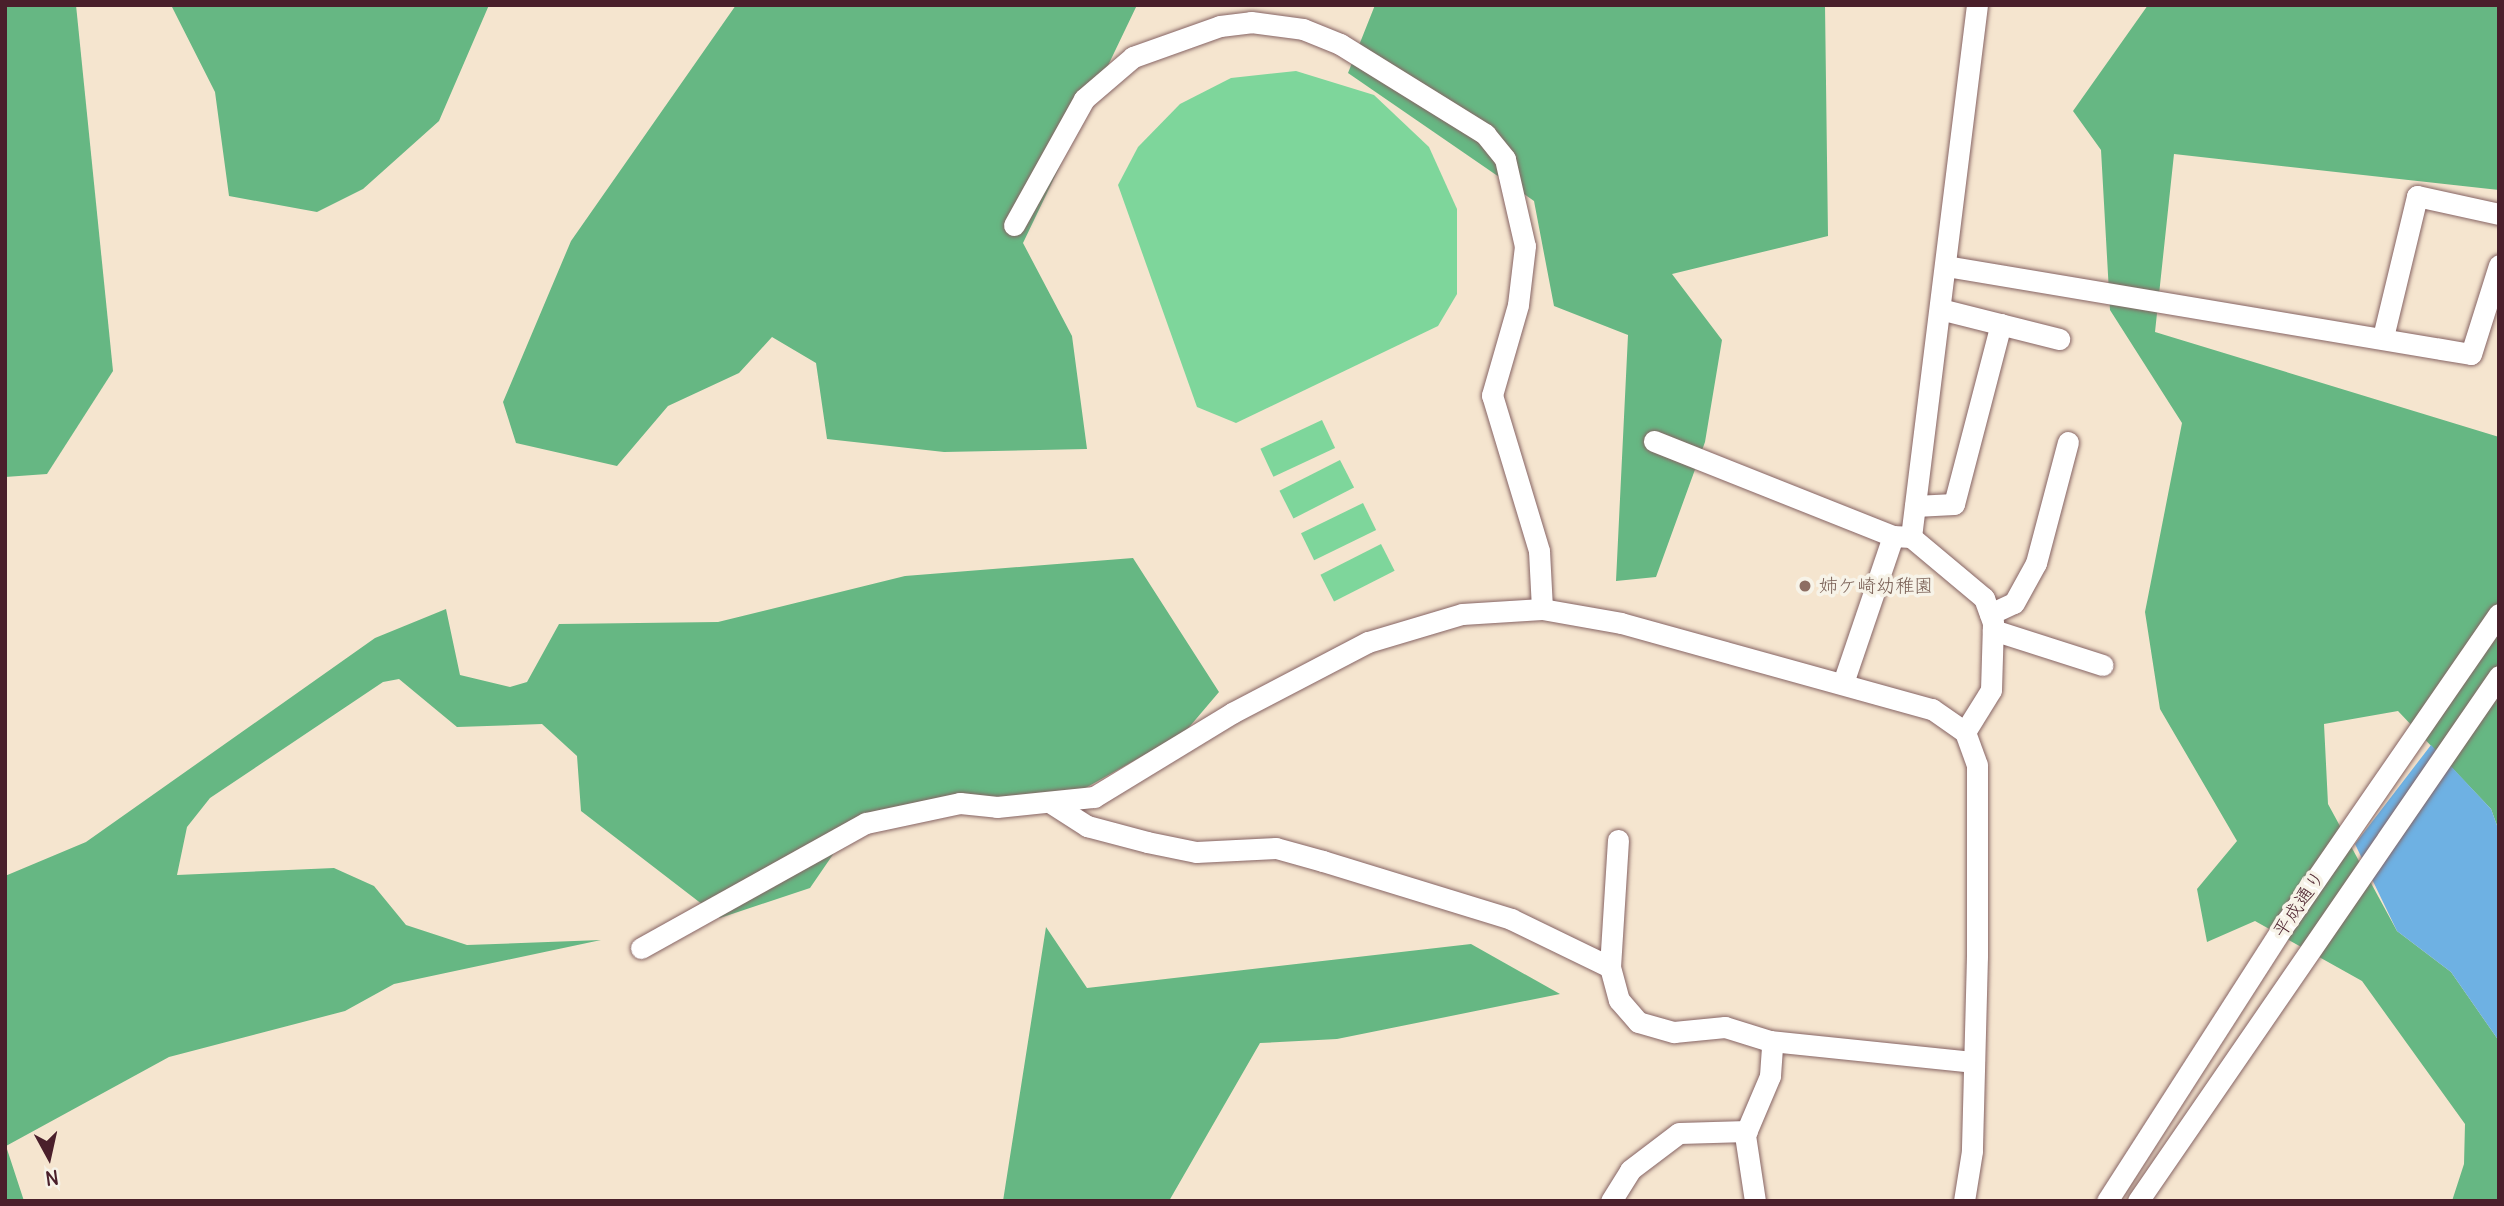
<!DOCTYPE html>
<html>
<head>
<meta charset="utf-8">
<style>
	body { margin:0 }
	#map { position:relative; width:2504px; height:1206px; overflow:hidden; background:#f5e5cf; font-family:Delius,"Klee One",sans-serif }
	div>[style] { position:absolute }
	.green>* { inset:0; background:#7ed69b; transform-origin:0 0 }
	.forest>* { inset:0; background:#66b783 }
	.water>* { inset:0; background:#6eb1e3 }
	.roads { filter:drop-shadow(0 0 2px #866464) drop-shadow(0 0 2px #866464) }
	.minor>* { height:21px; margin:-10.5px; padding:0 10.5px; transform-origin:10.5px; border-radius:10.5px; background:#fff }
	.dots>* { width:19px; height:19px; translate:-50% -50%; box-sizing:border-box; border:4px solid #f7f3e8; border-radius:50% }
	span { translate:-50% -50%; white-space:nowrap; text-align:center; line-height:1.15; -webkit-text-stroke:7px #f7f3e8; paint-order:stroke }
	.education-label { font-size:19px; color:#785e54 }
	.left { translate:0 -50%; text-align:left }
	.street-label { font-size:19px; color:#4a1f2b }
	.frame { position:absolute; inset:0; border:7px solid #4a1f2b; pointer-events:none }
	.north { position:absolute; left:14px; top:1122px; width:70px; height:70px; -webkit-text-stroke:5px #f7f3e8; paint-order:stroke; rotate:172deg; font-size:19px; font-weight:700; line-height:28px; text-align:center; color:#4a1f2b }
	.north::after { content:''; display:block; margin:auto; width:24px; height:32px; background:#4a1f2b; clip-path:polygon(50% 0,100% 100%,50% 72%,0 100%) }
</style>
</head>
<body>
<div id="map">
	<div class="green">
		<div style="clip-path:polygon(1296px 71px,1374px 95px,1429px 147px,1457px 209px,1457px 294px,1438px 326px,1236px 423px,1197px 407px,1118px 185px,1138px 147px,1180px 104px,1231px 78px)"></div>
		<div style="left:1322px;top:420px;width:31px;height:68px;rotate:65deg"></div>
		<div style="left:1340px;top:460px;width:31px;height:68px;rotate:63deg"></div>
		<div style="left:1363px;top:503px;width:30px;height:69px;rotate:64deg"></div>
		<div style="left:1381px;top:544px;width:30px;height:68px;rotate:63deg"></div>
	</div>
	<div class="forest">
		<div style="clip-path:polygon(5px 5px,76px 5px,113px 371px,47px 474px,5px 477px)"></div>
		<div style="clip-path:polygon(171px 5px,489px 5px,439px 121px,363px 189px,317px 212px,229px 196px,215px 92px)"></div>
		<div style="clip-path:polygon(736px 5px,1137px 5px,1023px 243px,1072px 336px,1087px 449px,944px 452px,827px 439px,816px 363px,772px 337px,739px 373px,668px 406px,617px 466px,516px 443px,503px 402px,571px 241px)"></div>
		<div style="clip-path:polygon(1375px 5px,1825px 5px,1828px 236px,1672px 274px,1722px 340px,1705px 442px,1656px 577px,1616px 581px,1628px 335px,1554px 306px,1534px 201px,1348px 73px)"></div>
		<div style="clip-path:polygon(2148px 5px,2499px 5px,2499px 190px,2174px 154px,2155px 332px,2499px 437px,2499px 831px,2491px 809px,2398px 711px,2324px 724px,2328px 804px,2397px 931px,2451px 972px,2499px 1041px,2499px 1201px,2452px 1201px,2464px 1164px,2465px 1124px,2362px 981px,2255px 921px,2207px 942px,2197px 889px,2237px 841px,2160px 709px,2145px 612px,2182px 423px,2110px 310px,2101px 150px,2073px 111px)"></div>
		<div style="clip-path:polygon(1133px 558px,1219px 692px,1185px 732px,1082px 790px,858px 818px,810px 888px,720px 918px,581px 811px,577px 756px,542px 724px,457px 727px,399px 679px,383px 682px,210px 798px,187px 827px,177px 875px,334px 868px,374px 886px,406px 925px,467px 945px,601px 940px,394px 984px,345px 1011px,169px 1057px,6px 1146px,24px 1201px,5px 1201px,5px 876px,86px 842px,375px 638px,446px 609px,460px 675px,510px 687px,527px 682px,559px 624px,718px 622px,905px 576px)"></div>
		<div style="clip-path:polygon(1046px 927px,1087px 988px,1471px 944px,1560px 994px,1337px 1039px,1260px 1043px,1169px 1201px,1003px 1201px)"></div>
	</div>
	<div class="water">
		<div style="clip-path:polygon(2431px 745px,2491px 809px,2499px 831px,2499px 1041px,2451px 972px,2397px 931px,2355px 844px)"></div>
	</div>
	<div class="roads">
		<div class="minor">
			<div style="left:1014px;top:225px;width:144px;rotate:-60.9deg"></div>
			<div style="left:1084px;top:99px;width:65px;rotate:-40.6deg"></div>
			<div style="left:1133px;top:57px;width:92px;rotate:-19.6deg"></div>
			<div style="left:1220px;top:26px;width:31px;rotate:-7deg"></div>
			<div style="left:1251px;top:22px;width:52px;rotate:7.7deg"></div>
			<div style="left:1303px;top:29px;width:40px;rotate:22deg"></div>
			<div style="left:1340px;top:44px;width:171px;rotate:31.8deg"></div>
			<div style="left:1485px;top:134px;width:32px;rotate:51deg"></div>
			<div style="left:1505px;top:159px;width:89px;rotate:77.1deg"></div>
			<div style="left:1525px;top:246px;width:59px;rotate:96.8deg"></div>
			<div style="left:1518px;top:305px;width:94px;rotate:106.1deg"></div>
			<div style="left:1492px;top:395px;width:163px;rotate:73.2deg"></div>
			<div style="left:1539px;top:551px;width:58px;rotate:87deg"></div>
			<div style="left:1946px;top:266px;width:532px;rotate:9.52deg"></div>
			<div style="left:2471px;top:354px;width:93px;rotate:-72.5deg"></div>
			<div style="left:1940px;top:309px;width:123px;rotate:14.1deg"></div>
			<div style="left:2383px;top:337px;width:145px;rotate:-76.4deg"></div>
			<div style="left:2417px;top:196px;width:84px;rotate:12.4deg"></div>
			<div style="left:1654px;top:441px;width:257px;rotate:21.7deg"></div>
			<div style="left:1893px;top:536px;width:18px;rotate:3deg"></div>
			<div style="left:1911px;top:537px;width:95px;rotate:39.9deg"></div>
			<div style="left:1984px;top:598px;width:27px;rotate:70deg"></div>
			<div style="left:1993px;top:623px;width:67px;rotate:91.7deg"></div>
			<div style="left:1991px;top:690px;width:49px;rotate:121.8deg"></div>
			<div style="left:1915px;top:506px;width:39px;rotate:-3deg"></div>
			<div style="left:1954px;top:504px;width:186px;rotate:-75.4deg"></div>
			<div style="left:1911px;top:537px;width:536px;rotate:-82.93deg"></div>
			<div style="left:1990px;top:614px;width:26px;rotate:-25deg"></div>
			<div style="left:2014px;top:603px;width:46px;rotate:-61.2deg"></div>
			<div style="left:2036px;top:563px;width:125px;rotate:-75.2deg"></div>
			<div style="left:1993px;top:630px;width:115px;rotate:17.7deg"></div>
			<div style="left:1843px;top:683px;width:155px;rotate:-71.2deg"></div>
			<div style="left:1051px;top:803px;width:43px;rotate:32.6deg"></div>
			<div style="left:1087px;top:826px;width:62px;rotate:14.9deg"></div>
			<div style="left:1147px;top:842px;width:50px;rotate:11.5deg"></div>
			<div style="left:1196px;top:852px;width:80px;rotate:-2.9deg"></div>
			<div style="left:1276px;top:848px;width:49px;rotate:15.5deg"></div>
			<div style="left:1323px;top:861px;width:197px;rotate:17.1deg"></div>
			<div style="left:1511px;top:919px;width:110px;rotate:25.9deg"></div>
			<div style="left:1618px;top:840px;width:127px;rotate:93.6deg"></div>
			<div style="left:1610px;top:967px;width:34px;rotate:75deg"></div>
			<div style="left:1619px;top:1000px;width:29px;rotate:49deg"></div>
			<div style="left:1638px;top:1022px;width:37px;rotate:16deg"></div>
			<div style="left:1674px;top:1032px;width:51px;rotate:-5.6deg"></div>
			<div style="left:1725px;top:1027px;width:47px;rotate:17.3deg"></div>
			<div style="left:1770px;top:1041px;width:6px;rotate:72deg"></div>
			<div style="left:1772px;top:1047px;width:29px;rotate:94deg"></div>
			<div style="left:1770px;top:1076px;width:64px;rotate:113deg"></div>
			<div style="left:1745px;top:1135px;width:67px;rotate:81.4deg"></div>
			<div style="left:641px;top:948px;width:257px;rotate:-29.1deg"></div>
			<div style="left:866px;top:823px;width:96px;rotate:-12deg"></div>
			<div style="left:960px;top:803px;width:37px;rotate:6deg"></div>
			<div style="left:997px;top:807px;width:98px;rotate:-5.9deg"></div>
			<div style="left:1094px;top:797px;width:162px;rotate:-31.3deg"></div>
			<div style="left:1232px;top:713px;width:153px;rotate:-27.6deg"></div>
			<div style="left:1368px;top:642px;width:98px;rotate:-16.6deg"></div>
			<div style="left:1462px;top:614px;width:80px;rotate:-3.6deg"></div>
			<div style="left:1542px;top:609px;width:80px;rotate:10deg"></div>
			<div style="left:1621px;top:623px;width:323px;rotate:15.5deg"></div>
			<div style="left:1932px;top:709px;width:40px;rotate:34.9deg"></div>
			<div style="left:1965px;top:732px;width:35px;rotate:70deg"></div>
			<div style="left:1977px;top:765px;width:191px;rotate:90deg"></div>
			<div style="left:1977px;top:956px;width:195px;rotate:91.5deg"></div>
			<div style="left:1972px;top:1151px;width:51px;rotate:99.1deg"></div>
			<div style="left:1770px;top:1041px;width:205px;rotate:5.9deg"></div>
			<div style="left:1611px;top:1201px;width:36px;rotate:-58deg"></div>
			<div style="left:1630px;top:1170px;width:61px;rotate:-37.1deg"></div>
			<div style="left:1679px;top:1133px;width:68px;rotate:-1.7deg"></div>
			<div style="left:2107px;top:1201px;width:333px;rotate:-57.3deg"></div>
			<div style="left:2287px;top:921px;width:373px;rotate:-55.4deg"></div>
			<div style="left:2138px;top:1201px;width:637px;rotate:-55.49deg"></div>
		</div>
	</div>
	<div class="dots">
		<div style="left:1805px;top:586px;background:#8d6e63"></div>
	</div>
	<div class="education-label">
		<span class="left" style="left:1819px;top:586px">姉ケ崎幼稚園</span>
	</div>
	<div class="street-label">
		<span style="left:2299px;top:904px;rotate:-56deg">平成通り</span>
	</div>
	<div class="frame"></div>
	<div class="north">N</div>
</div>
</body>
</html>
